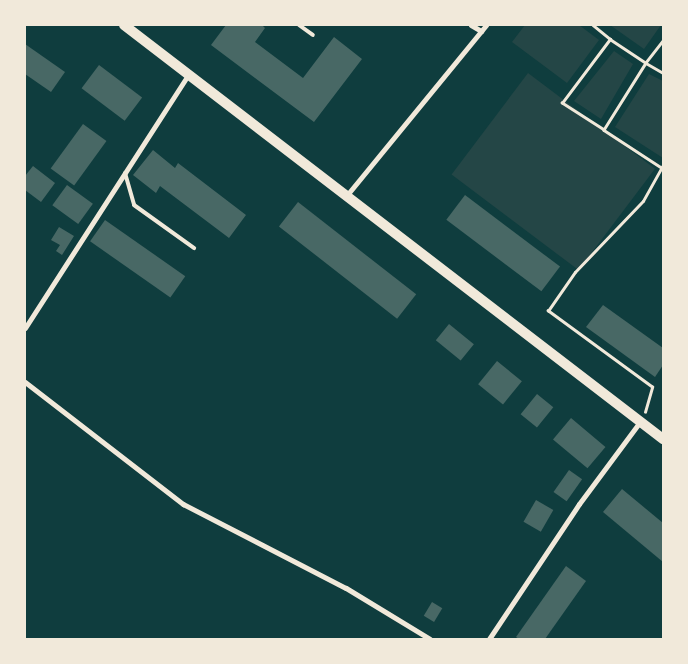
<!DOCTYPE html>
<html>
<head>
<meta charset="utf-8">
<style>
	body { margin:0 }
	#map { position:relative; width:688px; height:664px; overflow:hidden; background:#0f3d3e; font-family:Raleway,sans-serif }
	div>[style] { position:absolute }
	.green>* { inset:0; background:#244646; transform-origin:0 0 }
	.building>* { inset:0; background:#486865; transform-origin:0 0 }
	.path>* { height:2.5px; margin:-1.25px; padding:0 1.25px; transform-origin:1.25px; border-radius:1.25px; background:#f1e9da }
	.service>* { height:4px; margin:-2px; padding:0 2px; transform-origin:2px; border-radius:2px; background:#f1e9da }
	.minor>* { height:5px; margin:-2.5px; padding:0 2.5px; transform-origin:2.5px; border-radius:2.5px; background:#f1e9da }
	.secondary>* { height:10px; margin:-5px; padding:0 5px; transform-origin:5px; border-radius:5px; background:#f1e9da }
	span { translate:-50% -50%; white-space:nowrap; text-align:center; line-height:1.15; -webkit-text-stroke:4px #f1e9da; paint-order:stroke }
	.frame { position:absolute; inset:0; border:26px solid #f1e9da; pointer-events:none }
</style>
</head>
<body>
<div id="map">
	<div class="green">
		<div style="clip-path:polygon(525px 25px,579px 25px,599px 40px,567px 83px,512px 42px)"></div>
		<div style="clip-path:polygon(610px 25px,661px 25px,644px 49px)"></div>
		<div style="clip-path:polygon(614px 51px,633px 64px,601px 119px,574px 101px)"></div>
		<div style="left:528px;top:73px;width:159px;height:127px;rotate:37deg"></div>
		<div style="clip-path:polygon(649px 74px,663px 81px,663px 158px,615px 127px)"></div>
	</div>
	<div class="building">
		<div style="clip-path:polygon(226px 25px,262px 25px,265px 28px,255px 42px,303px 78px,334px 37px,362px 59px,314px 122px,211px 45px)"></div>
		<div style="clip-path:polygon(25px 44px,65px 72px,51px 92px,25px 74px)"></div>
		<div style="left:99px;top:65px;width:54px;height:29px;rotate:37deg"></div>
		<div style="left:83px;top:124px;width:29px;height:55px;rotate:36deg"></div>
		<div style="clip-path:polygon(153px 150px,175px 168px,178px 163px,246px 215px,229px 238px,160px 186px,156px 193px,133px 175px)"></div>
		<div style="clip-path:polygon(33px 166px,55px 183px,41px 202px,25px 190px,25px 176px)"></div>
		<div style="left:67px;top:185px;width:32px;height:25px;rotate:36deg"></div>
		<div style="left:465px;top:195px;width:119px;height:31px;rotate:37deg"></div>
		<div style="left:298px;top:202px;width:150px;height:31px;rotate:38deg"></div>
		<div style="left:105px;top:220px;width:98px;height:26px;rotate:35deg"></div>
		<div style="clip-path:polygon(59px 227px,74px 236px,62px 255px,56px 251px,60px 245px,51px 240px)"></div>
		<div style="clip-path:polygon(603px 305px,663px 348px,663px 365px,655px 377px,586px 327px)"></div>
		<div style="left:449px;top:324px;width:32px;height:21px;rotate:39deg"></div>
		<div style="left:497px;top:361px;width:32px;height:30px;rotate:39deg"></div>
		<div style="left:537px;top:394px;width:21px;height:26px;rotate:39deg"></div>
		<div style="left:571px;top:418px;width:45px;height:28px;rotate:40deg"></div>
		<div style="left:569px;top:470px;width:16px;height:27px;rotate:35deg"></div>
		<div style="clip-path:polygon(622px 489px,663px 523px,663px 562px,603px 512px)"></div>
		<div style="left:536px;top:500px;width:20px;height:25px;rotate:30deg"></div>
		<div style="clip-path:polygon(566px 566px,586px 581px,545px 639px,519px 639px,516px 637px)"></div>
		<div style="left:432px;top:602px;width:12px;height:16px;rotate:31deg"></div>
	</div>
	<div class="path">
		<div style="left:593px;top:25px;width:22px;rotate:39deg"></div>
		<div style="left:663px;top:41px;width:28px;rotate:128deg"></div>
		<div style="left:646px;top:63px;width:79px;rotate:122.1deg"></div>
		<div style="left:604px;top:130px;width:50px;rotate:-147.3deg"></div>
		<div style="left:562px;top:103px;width:80px;rotate:-53.1deg"></div>
		<div style="left:610px;top:39px;width:43px;rotate:33.7deg"></div>
		<div style="left:646px;top:63px;width:20px;rotate:30deg"></div>
		<div style="left:604px;top:130px;width:69px;rotate:33.2deg"></div>
		<div style="left:645px;top:412px;width:26px;rotate:-74deg"></div>
		<div style="left:652px;top:387px;width:129px;rotate:-143.8deg"></div>
		<div style="left:548px;top:311px;width:47px;rotate:-55.3deg"></div>
		<div style="left:575px;top:272px;width:98px;rotate:-46.2deg"></div>
		<div style="left:643px;top:201px;width:41px;rotate:-60.9deg"></div>
	</div>
	<div class="service">
		<div style="left:299px;top:25px;width:17px;rotate:36deg"></div>
		<div style="left:125px;top:173px;width:33px;rotate:74deg"></div>
		<div style="left:134px;top:205px;width:74px;rotate:35.6deg"></div>
	</div>
	<div class="minor">
		<div style="left:471px;top:25px;width:12px;rotate:31deg"></div>
		<div style="left:347px;top:195px;width:220px;rotate:-50.7deg"></div>
		<div style="left:25px;top:328px;width:301px;rotate:-57.2deg"></div>
		<div style="left:25px;top:382px;width:200px;rotate:37.7deg"></div>
		<div style="left:183px;top:504px;width:183px;rotate:27.3deg"></div>
		<div style="left:346px;top:588px;width:98px;rotate:31.3deg"></div>
		<div style="left:489px;top:639px;width:162px;rotate:-56.3deg"></div>
		<div style="left:579px;top:504px;width:102px;rotate:-53.4deg"></div>
	</div>
	<div class="secondary">
		<div style="left:124px;top:25px;width:680px;rotate:37.53deg"></div>
	</div>
	<div class="frame"></div>
</div>
</body>
</html>
